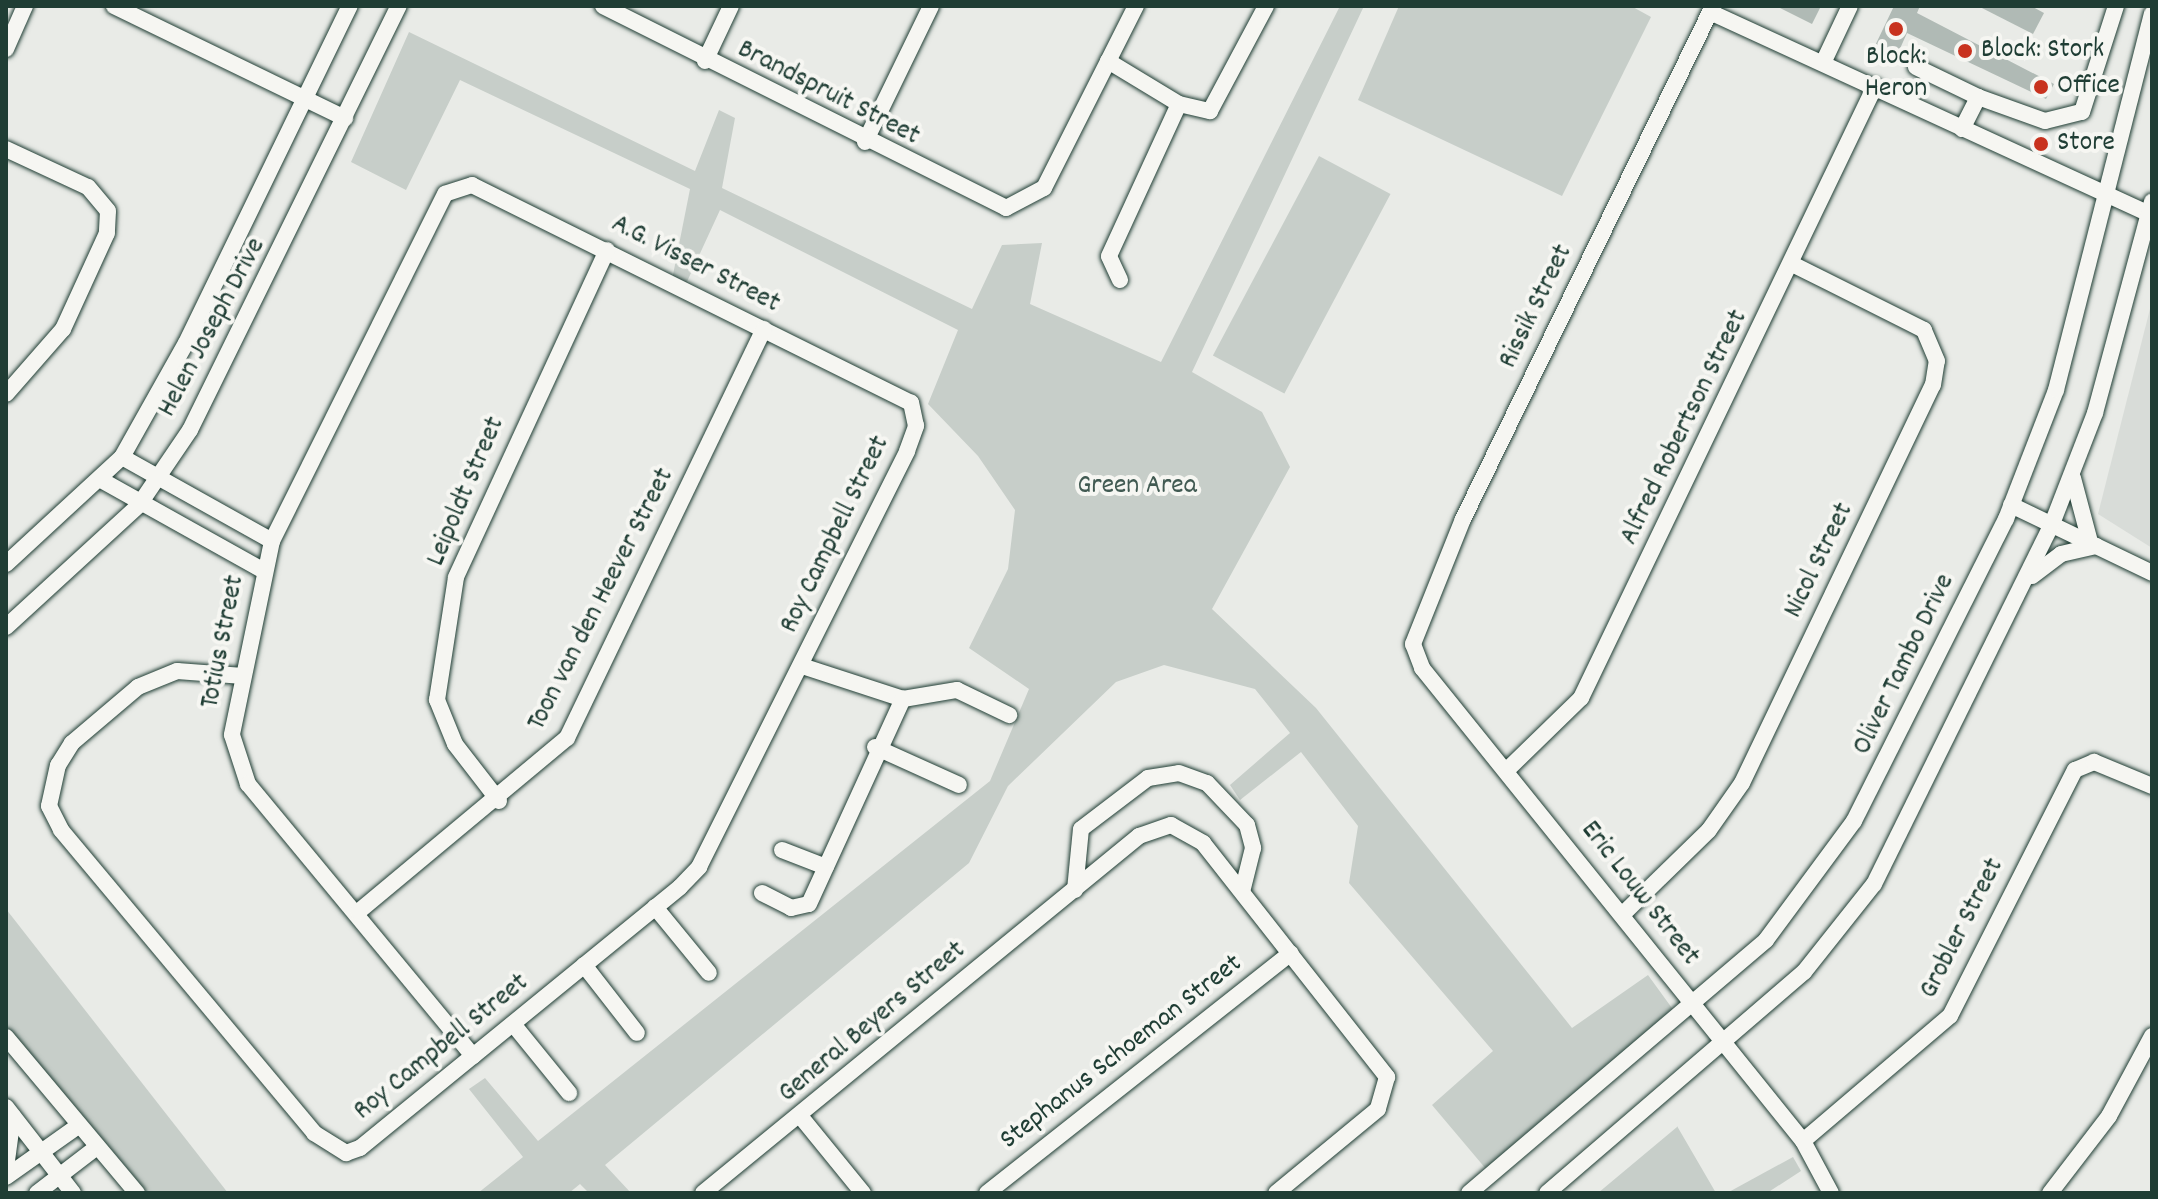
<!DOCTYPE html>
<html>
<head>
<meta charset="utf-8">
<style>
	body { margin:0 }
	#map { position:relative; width:2158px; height:1199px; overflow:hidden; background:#e9ebe7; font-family:Dekko,sans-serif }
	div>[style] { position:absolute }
	.built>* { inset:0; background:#d8dcd8 }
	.green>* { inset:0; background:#c7cec9; transform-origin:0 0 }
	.building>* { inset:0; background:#b0bab5 }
	.roads { filter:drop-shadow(0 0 2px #1f3d34) drop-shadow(0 0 2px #1f3d34) }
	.minor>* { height:16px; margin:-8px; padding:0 8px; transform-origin:8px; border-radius:8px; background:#f6f6f2 }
	.dots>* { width:22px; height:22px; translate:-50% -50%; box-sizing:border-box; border:4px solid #f6f6f2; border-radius:50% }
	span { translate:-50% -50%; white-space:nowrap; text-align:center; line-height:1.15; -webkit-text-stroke:8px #f6f6f2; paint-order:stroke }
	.poi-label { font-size:28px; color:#1f3d34 }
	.left { translate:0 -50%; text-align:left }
	.street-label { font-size:28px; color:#1f3d34 }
	.park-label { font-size:28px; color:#415a52 }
	.frame { position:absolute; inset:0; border:8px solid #1f3d34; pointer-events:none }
</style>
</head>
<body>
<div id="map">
	<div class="built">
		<div style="clip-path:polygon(2152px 301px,2152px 548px,2098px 514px)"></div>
	</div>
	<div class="green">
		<div style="clip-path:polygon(1340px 6px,1364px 6px,1192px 372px,1262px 412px,1290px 467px,1212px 609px,1316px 708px,1572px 1028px,1648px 975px,1677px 1015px,1486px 1169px,1432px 1105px,1493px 1051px,1349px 883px,1358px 826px,1301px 752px,1240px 800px,1230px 785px,1290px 733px,1255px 689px,1164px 665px,1116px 682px,1008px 786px,969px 863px,605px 1165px,631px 1193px,589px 1193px,580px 1184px,569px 1193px,478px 1193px,523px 1157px,469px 1089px,485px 1078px,538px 1141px,990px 781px,1029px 689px,969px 648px,1008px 569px,1015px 510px,978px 456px,928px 404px,958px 330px,720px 210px,685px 286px,672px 280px,690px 189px,460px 80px,406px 190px,351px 162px,409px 32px,695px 171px,719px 110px,735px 118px,722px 188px,972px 309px,1002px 245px,1042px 243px,1030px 304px,1161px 362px)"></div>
		<div style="clip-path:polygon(1399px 6px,1631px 6px,1651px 17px,1562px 196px,1358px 100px)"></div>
		<div style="left:1319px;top:156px;width:81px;height:226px;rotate:28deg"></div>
		<div style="clip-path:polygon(6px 909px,228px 1193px,148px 1193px,6px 1025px)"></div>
		<div style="clip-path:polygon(1677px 1126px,1716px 1193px,1598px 1193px,1677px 1127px)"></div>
		<div style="clip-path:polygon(1793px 1157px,1801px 1171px,1767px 1193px,1727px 1193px)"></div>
	</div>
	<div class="building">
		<div style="clip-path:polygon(1776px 6px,1821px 6px,1812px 24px)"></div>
		<div style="clip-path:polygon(1894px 6px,1920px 6px,1917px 13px,2054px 84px,2046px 99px,1907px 33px,1894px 62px,1872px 52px)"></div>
		<div style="clip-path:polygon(1978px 6px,2031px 6px,2044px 13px,2033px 34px)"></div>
	</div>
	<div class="roads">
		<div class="minor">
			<div style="left:114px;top:6px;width:257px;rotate:25.9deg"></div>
			<div style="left:603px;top:6px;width:451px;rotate:26.6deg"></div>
			<div style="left:1006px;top:208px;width:43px;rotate:-27.8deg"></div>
			<div style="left:1044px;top:188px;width:204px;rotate:-63.2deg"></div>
			<div style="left:1713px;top:6px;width:571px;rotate:115.98deg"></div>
			<div style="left:1463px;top:519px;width:135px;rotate:111.8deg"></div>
			<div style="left:1413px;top:644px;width:26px;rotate:69deg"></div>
			<div style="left:1422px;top:668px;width:607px;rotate:51.15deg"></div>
			<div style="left:1803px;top:1141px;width:59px;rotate:61.7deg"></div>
			<div style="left:1710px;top:12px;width:483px;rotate:24.7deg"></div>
			<div style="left:6px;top:49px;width:47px;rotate:-66.2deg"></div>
			<div style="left:705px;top:61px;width:61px;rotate:-64.7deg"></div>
			<div style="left:1108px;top:61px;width:83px;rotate:31.2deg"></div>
			<div style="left:1179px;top:104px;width:32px;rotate:13deg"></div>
			<div style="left:1210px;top:111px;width:119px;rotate:-61.9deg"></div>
			<div style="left:1823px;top:63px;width:63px;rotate:-64.7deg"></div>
			<div style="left:1916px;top:67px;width:69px;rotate:25.8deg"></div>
			<div style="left:1962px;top:129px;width:36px;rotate:-63deg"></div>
			<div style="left:1978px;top:97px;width:71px;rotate:19.7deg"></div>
			<div style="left:2045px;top:121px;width:38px;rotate:-14deg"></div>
			<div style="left:2082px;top:112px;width:111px;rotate:-72.2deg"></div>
			<div style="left:865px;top:142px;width:151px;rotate:-64.1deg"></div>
			<div style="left:6px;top:149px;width:90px;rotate:24.9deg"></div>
			<div style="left:88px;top:187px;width:31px;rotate:50deg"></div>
			<div style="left:108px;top:211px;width:22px;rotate:93deg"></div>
			<div style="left:107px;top:233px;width:106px;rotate:114.6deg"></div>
			<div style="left:63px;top:329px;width:86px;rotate:131.2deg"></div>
			<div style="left:1120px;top:280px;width:26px;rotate:-115deg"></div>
			<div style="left:1109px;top:256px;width:167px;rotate:-65.3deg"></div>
			<div style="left:122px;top:457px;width:172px;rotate:29.2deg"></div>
			<div style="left:2073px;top:478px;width:66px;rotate:75.1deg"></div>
			<div style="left:103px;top:481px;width:184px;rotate:29.2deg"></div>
			<div style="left:2011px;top:505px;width:157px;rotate:25.7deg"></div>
			<div style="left:6px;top:564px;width:158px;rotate:-42.7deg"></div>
			<div style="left:122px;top:457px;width:131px;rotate:-60.7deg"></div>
			<div style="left:186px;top:343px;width:375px;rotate:-64.1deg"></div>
			<div style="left:2032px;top:576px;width:36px;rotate:-37deg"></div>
			<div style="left:2061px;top:554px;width:36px;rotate:-13deg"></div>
			<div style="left:6px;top:627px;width:180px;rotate:-42.5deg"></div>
			<div style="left:139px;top:505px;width:91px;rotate:-55.8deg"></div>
			<div style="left:190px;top:430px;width:473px;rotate:-63.8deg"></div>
			<div style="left:802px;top:666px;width:106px;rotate:18.1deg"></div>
			<div style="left:903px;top:699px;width:55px;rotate:-9.5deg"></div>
			<div style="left:957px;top:690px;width:58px;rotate:25.7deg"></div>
			<div style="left:243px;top:676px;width:66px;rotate:-175.7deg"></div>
			<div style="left:177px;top:671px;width:42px;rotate:157.7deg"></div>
			<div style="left:138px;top:687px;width:87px;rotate:139.7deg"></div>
			<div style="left:72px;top:743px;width:26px;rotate:122deg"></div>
			<div style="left:58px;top:765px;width:42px;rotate:102.4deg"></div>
			<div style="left:49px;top:806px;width:27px;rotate:63deg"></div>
			<div style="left:61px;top:830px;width:395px;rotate:50.1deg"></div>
			<div style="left:314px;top:1133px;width:38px;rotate:32deg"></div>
			<div style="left:346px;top:1153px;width:15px;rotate:-20deg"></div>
			<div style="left:360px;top:1148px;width:146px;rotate:-39.2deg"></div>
			<div style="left:473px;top:1056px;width:267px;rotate:-39.2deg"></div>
			<div style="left:680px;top:887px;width:28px;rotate:-46deg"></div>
			<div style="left:699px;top:867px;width:465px;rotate:-63.4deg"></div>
			<div style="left:907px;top:451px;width:27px;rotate:-70deg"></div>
			<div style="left:916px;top:426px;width:24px;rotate:-102deg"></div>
			<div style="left:911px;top:403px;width:490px;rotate:-153.6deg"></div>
			<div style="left:472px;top:185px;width:28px;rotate:162deg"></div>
			<div style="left:445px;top:194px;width:388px;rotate:116.5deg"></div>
			<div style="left:272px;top:541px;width:198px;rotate:101.7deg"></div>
			<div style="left:232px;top:735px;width:52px;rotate:71.9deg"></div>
			<div style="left:248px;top:784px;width:353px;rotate:50.4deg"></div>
			<div style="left:875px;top:747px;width:92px;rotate:24.3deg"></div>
			<div style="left:1508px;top:769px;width:102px;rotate:-44.2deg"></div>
			<div style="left:1581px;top:698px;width:679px;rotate:-64.34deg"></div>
			<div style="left:499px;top:801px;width:72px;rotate:-127.7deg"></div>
			<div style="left:455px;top:744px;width:48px;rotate:-112.2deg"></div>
			<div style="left:437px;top:700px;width:124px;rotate:-81.2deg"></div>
			<div style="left:456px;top:577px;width:360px;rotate:-65.2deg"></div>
			<div style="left:782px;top:850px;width:47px;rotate:21.1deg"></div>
			<div style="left:1075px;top:890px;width:61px;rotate:-84.4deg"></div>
			<div style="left:1081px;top:829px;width:84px;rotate:-37.3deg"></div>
			<div style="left:1148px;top:778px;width:31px;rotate:-9deg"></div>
			<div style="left:1179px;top:773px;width:30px;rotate:20deg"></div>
			<div style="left:1207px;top:783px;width:58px;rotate:46.4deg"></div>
			<div style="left:1247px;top:825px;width:24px;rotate:75deg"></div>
			<div style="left:1253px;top:848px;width:45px;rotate:104deg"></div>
			<div style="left:762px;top:893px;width:33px;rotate:27deg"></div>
			<div style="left:791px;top:908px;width:18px;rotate:-13deg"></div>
			<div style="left:809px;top:904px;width:226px;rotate:-65.4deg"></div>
			<div style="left:655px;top:907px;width:85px;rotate:50.7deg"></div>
			<div style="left:358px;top:912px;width:272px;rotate:-39.8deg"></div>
			<div style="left:567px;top:738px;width:454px;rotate:-64.3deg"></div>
			<div style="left:1623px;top:914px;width:120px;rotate:-44.3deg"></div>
			<div style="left:1709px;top:830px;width:57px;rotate:-54.9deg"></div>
			<div style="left:1742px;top:783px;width:441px;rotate:-64.4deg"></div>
			<div style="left:1933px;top:385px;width:24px;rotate:-81deg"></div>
			<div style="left:1937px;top:361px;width:34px;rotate:-113deg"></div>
			<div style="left:1924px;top:330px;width:145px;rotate:-153.4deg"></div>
			<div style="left:584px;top:965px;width:86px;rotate:52.1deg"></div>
			<div style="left:513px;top:1024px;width:89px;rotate:50.9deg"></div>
			<div style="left:6px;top:1037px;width:204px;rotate:50deg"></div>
			<div style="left:6px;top:1107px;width:109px;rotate:52.1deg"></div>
			<div style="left:801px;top:1117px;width:98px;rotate:50.8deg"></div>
			<div style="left:1803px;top:1141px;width:193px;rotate:-40.4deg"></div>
			<div style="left:1950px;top:1016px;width:276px;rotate:-63.1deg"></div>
			<div style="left:2075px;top:770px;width:21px;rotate:-23deg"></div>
			<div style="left:2094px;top:762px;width:63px;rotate:22.5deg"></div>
			<div style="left:6px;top:1168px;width:52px;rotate:-82.3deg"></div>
			<div style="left:6px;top:1177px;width:88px;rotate:-35.3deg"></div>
			<div style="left:37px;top:1193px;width:76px;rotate:-37.5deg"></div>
			<div style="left:703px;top:1193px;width:564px;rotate:-39.31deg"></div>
			<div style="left:1139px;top:836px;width:34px;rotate:-19deg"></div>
			<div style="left:1171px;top:825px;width:37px;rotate:29deg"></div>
			<div style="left:1203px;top:843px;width:298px;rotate:51.8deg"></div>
			<div style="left:1387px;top:1077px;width:33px;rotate:106deg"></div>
			<div style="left:1378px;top:1109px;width:132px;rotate:140.5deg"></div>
			<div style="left:987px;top:1193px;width:387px;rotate:-38.3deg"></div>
			<div style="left:1469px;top:1193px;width:390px;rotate:-40.4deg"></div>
			<div style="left:1766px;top:940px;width:148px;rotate:-53.5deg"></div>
			<div style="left:1854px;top:821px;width:338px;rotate:-63.3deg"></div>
			<div style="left:2006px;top:519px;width:138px;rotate:-68.8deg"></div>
			<div style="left:2056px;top:390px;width:388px;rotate:-75.7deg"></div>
			<div style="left:1547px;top:1193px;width:339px;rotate:-40.7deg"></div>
			<div style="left:1804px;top:972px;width:112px;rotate:-51.5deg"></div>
			<div style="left:1874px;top:884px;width:402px;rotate:-63.7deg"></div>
			<div style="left:2052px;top:524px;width:119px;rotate:-68.8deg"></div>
			<div style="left:2095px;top:413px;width:219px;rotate:-74.9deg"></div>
			<div style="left:2050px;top:1193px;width:97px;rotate:-52.5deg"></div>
			<div style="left:2109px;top:1116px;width:91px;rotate:-61.7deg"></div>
		</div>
	</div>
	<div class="dots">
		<div style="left:1896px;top:29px;background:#c8321e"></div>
		<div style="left:1965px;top:51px;background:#c8321e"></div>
		<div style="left:2041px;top:87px;background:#c8321e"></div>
		<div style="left:2041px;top:144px;background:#c8321e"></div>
	</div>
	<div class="poi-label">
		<span class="left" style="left:1981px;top:51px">Block: Stork</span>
		<span style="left:1896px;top:74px">Block:<br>Heron</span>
		<span class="left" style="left:2057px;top:87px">Office</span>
		<span class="left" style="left:2057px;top:144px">Store</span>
	</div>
	<div class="street-label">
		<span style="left:828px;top:94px;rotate:27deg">Brandspruit Street</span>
		<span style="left:695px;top:265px;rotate:27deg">A.G. Visser Street</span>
		<span style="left:1537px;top:307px;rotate:-64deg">Rissik Street</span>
		<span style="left:213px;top:328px;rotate:-62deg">Helen Joseph Drive</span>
		<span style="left:1685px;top:428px;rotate:-64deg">Alfred Robertson Street</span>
		<span style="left:467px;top:492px;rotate:-67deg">Leipoldt Street</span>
		<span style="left:836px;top:535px;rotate:-64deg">Roy Campbell Street</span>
		<span style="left:1820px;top:561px;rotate:-64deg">Nicol Street</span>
		<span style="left:602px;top:600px;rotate:-63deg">Toon van den Heever Street</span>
		<span style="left:224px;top:642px;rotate:-79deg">Totius Street</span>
		<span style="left:1905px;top:665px;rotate:-64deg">Oliver Tambo Drive</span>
		<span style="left:1639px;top:894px;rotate:52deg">Eric Louw Street</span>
		<span style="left:1963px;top:929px;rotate:-63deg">Grobler Street</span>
		<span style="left:873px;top:1023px;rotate:-40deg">General Beyers Street</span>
		<span style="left:442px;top:1048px;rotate:-39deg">Roy Campbell Street</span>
		<span style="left:1122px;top:1053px;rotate:-38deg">Stephanus Schoeman Street</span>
	</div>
	<div class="park-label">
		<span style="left:1137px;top:487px">Green Area</span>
	</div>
	<div class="frame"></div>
</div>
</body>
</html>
